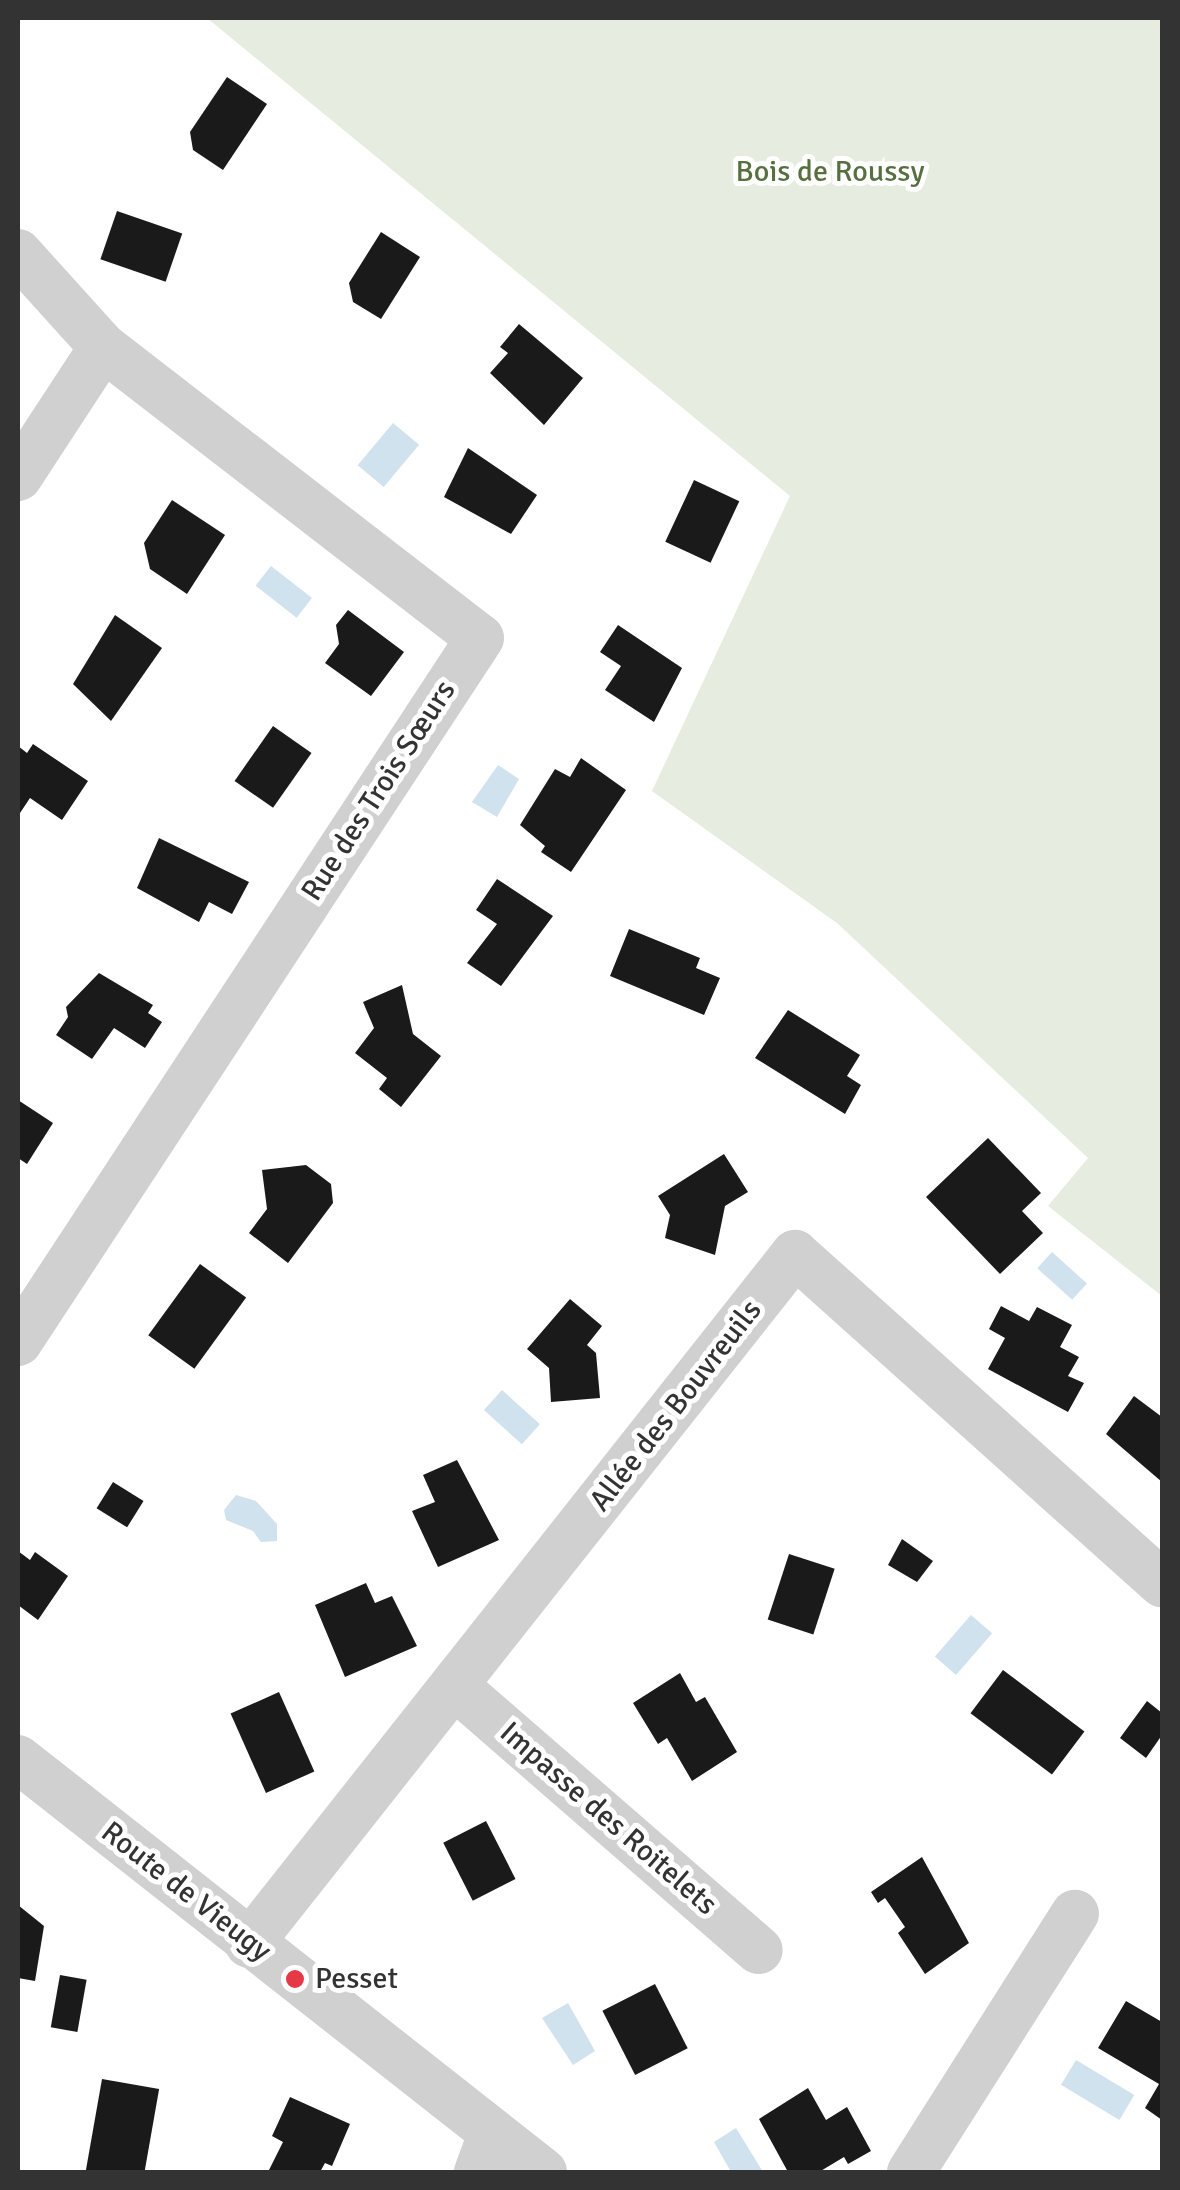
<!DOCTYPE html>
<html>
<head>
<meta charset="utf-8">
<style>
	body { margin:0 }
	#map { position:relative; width:1180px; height:2190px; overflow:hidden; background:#fff; font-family:Signika,sans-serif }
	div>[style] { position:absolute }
	.green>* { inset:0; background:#e6ecdf }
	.water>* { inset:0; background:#cfe2ee; transform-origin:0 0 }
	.building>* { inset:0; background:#1a1a1a; transform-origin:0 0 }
	.minor>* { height:48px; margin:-24px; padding:0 24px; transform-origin:24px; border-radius:24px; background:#d0d0d0 }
	.dots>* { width:28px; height:28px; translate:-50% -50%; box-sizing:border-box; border:5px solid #fff; border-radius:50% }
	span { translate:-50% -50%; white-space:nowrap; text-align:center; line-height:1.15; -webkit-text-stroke:10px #fff; paint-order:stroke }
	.park-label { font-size:30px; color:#56703f }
	.street-label { font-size:30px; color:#333 }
	.poi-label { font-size:30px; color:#333 }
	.left { translate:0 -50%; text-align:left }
	.frame { position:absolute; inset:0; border:20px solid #333; pointer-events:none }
</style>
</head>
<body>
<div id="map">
	<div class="green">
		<div style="clip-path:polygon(207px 18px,1162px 18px,1162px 1296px,1048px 1206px,1088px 1158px,837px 923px,652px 791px,790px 496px)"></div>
	</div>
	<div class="water">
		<div style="left:393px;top:423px;width:34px;height:55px;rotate:40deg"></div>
		<div style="left:271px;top:566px;width:52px;height:25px;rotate:38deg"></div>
		<div style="clip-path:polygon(498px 765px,519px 779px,497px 817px,472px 802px)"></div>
		<div style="left:1052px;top:1252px;width:47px;height:22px;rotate:42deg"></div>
		<div style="left:502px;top:1390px;width:51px;height:27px;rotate:42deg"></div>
		<div style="clip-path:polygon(236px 1495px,256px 1501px,277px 1524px,277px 1541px,261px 1542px,253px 1531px,226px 1520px,224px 1510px)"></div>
		<div style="left:971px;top:1615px;width:28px;height:55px;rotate:41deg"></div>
		<div style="clip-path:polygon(568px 2003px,595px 2051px,573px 2065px,542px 2018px)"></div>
		<div style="left:1076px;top:2060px;width:68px;height:29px;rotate:31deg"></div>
		<div style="clip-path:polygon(736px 2128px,763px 2172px,731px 2172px,714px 2142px)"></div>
	</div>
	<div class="building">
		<div style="clip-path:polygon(227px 77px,267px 104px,223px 170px,193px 150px,190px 132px)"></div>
		<div style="left:117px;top:211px;width:69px;height:51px;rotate:19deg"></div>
		<div style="clip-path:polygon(381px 232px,420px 257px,381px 319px,353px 302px,349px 283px)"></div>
		<div style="clip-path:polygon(519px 324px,583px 378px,544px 425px,490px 373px,508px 353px,500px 347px)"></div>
		<div style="clip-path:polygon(468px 448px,537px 495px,511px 534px,444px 497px)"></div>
		<div style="left:694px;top:480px;width:50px;height:68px;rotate:25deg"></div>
		<div style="clip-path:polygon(172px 500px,225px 535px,187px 594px,150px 569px,144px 543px)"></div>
		<div style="clip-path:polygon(348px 610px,404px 652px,371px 696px,325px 663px,339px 644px,336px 625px)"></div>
		<div style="clip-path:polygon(115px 615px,162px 648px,111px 721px,73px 684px)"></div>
		<div style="clip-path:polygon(618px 625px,682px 668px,654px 722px,605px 690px,621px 666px,600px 652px)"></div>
		<div style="left:273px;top:726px;width:47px;height:67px;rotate:35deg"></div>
		<div style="clip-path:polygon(33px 744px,88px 781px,62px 820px,30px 798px,18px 816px,18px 746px,27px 753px)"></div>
		<div style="clip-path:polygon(581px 758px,626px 790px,571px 872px,541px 852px,545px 846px,520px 825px,555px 769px,570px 777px)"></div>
		<div style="clip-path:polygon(159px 838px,249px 882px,232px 914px,209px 902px,199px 922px,137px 888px)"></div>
		<div style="clip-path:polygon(497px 879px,553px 916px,501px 986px,467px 963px,497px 924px,476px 910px)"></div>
		<div style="clip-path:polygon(629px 929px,700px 958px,696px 968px,720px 978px,704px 1015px,610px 976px)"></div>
		<div style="clip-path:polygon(99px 973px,153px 1005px,148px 1013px,162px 1022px,145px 1048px,114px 1028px,92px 1059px,56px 1035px,68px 1017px,66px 1007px)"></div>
		<div style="clip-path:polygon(402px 985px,413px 1034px,441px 1056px,401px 1107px,379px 1089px,387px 1078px,355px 1053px,374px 1028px,363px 1002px)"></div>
		<div style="clip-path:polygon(788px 1010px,860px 1055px,847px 1076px,861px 1085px,845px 1114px,755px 1058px)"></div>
		<div style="clip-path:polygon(18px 1100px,53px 1123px,27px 1164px,18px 1158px)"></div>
		<div style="clip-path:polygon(988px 1138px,1041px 1193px,1022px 1211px,1043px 1233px,1000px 1274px,926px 1197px)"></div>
		<div style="clip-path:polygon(724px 1154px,748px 1192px,725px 1206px,715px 1255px,665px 1238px,670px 1215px,658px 1196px)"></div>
		<div style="clip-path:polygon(306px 1165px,331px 1184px,333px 1203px,288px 1263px,249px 1233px,267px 1209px,262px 1170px)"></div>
		<div style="left:200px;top:1264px;width:57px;height:88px;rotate:36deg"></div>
		<div style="clip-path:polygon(570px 1299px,602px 1326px,587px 1345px,596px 1353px,600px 1398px,551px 1402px,549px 1368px,527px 1349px)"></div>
		<div style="clip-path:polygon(1001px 1306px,1029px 1321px,1037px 1307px,1072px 1325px,1060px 1347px,1079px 1357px,1068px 1376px,1084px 1383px,1068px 1412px,988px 1369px,1005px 1338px,989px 1329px)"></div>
		<div style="clip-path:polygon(1134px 1396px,1162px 1417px,1162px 1482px,1106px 1434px)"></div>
		<div style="clip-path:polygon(457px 1460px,499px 1540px,438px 1567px,412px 1511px,435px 1502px,423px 1475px)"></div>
		<div style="left:113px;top:1482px;width:36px;height:31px;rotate:32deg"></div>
		<div style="clip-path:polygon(902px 1539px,933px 1561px,917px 1582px,888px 1565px)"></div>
		<div style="clip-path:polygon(18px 1551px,30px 1560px,35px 1552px,68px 1576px,38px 1620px,18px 1605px)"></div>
		<div style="left:789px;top:1554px;width:48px;height:69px;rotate:18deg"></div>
		<div style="clip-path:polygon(366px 1583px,375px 1603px,392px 1596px,417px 1646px,345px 1677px,315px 1605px)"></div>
		<div style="left:1003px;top:1670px;width:102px;height:54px;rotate:37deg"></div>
		<div style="clip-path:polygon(680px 1673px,696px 1702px,705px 1697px,737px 1752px,692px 1781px,667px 1738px,658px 1744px,633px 1703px)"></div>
		<div style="left:279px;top:1692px;width:87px;height:53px;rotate:66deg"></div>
		<div style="clip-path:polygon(1147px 1701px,1162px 1713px,1162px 1735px,1146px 1758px,1120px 1738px)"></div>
		<div style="left:486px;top:1821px;width:65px;height:48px;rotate:63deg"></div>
		<div style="clip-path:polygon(922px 1857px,969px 1943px,925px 1974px,898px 1933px,905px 1927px,885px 1898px,878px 1903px,871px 1892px)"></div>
		<div style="clip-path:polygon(18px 1905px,44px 1926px,35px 1981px,18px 1978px)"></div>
		<div style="left:60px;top:1975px;width:27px;height:53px;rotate:10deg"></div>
		<div style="left:655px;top:1984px;width:72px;height:59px;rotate:63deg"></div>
		<div style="clip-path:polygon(1126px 2001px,1162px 2022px,1162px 2120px,1145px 2108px,1159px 2084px,1098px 2048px)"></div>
		<div style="left:102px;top:2079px;width:58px;height:95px;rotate:10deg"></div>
		<div style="clip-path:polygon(808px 2088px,826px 2120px,847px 2107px,871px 2151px,848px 2164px,844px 2157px,819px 2172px,788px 2172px,759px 2119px)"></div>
		<div style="clip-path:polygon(290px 2097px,350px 2124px,332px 2166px,325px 2163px,320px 2172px,268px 2172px,283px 2142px,272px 2136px)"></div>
	</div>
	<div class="minor">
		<div style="left:18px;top:253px;width:127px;rotate:47.9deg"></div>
		<div style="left:18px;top:477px;width:155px;rotate:-56.8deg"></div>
		<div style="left:103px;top:347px;width:476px;rotate:37.7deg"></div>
		<div style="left:480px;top:638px;width:842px;rotate:123.27deg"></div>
		<div style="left:456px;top:1687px;width:401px;rotate:41deg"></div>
		<div style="left:18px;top:1759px;width:668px;rotate:38.19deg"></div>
		<div style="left:249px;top:1944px;width:880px;rotate:-51.65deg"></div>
		<div style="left:795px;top:1254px;width:493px;rotate:41.9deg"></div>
		<div style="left:478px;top:2172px;width:40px;rotate:-69.8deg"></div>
		<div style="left:911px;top:2172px;width:306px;rotate:-57.6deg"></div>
	</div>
	<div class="dots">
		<div style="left:295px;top:1979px;background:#e63946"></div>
	</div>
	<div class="park-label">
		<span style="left:830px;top:172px">Bois de Roussy</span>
	</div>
	<div class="street-label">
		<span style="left:379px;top:791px;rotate:-57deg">Rue des Trois Sœurs</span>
		<span style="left:676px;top:1406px;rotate:-52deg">Allée des Bouvreuils</span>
		<span style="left:608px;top:1819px;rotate:41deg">Impasse des Roitelets</span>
		<span style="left:186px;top:1892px;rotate:38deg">Route de Vieugy</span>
	</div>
	<div class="poi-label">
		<span class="left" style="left:315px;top:1979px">Pesset</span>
	</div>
	<div class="frame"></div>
</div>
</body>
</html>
